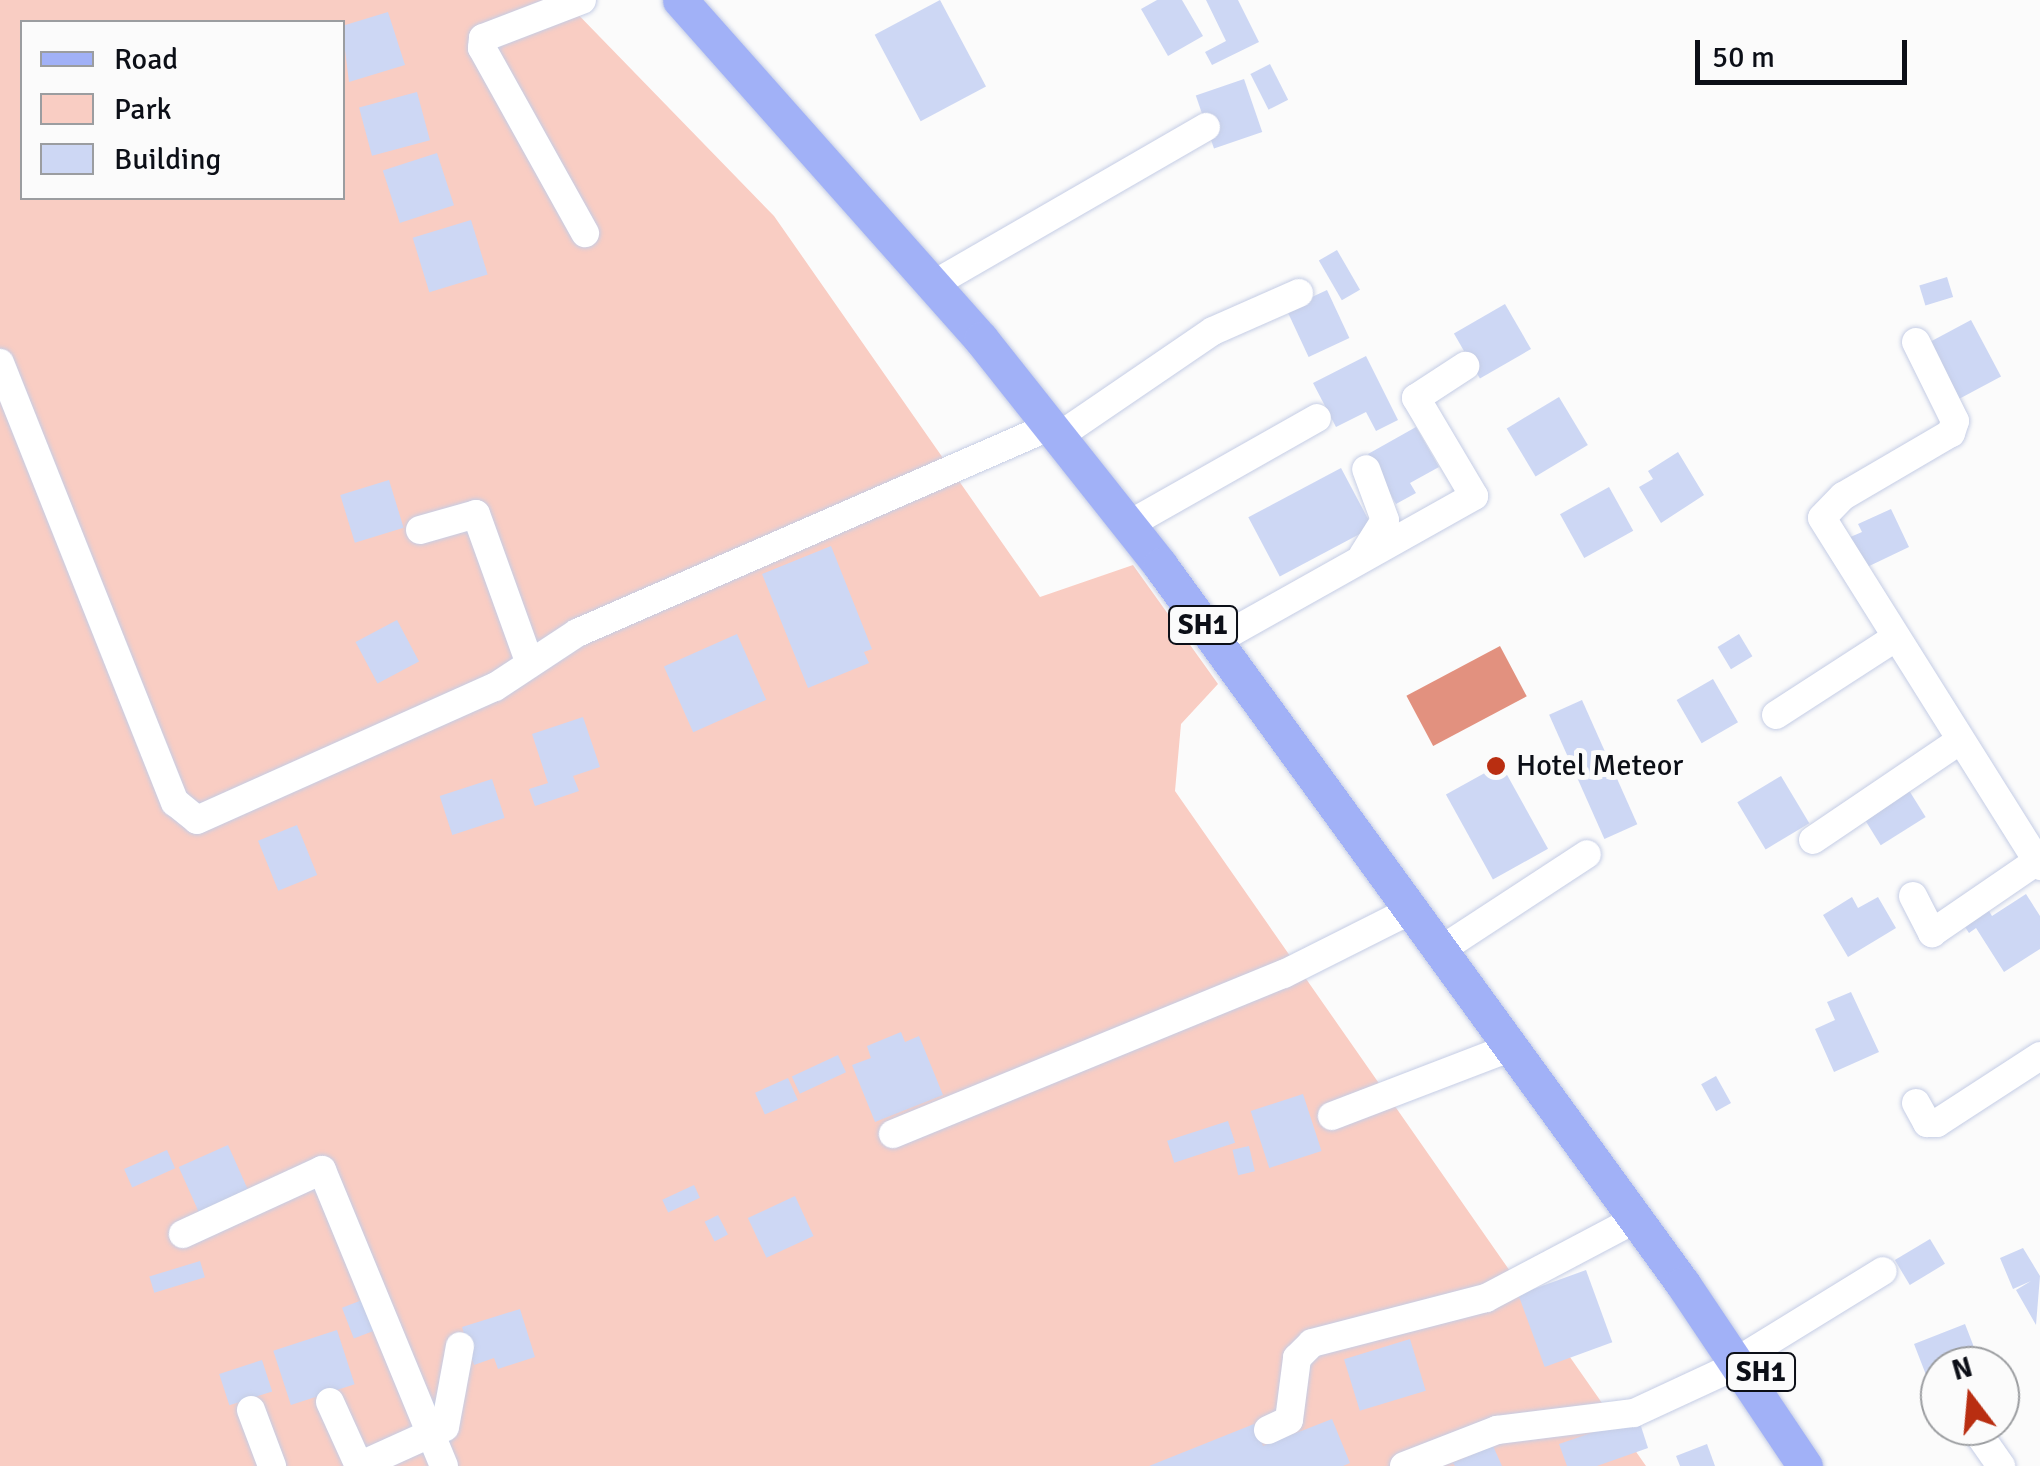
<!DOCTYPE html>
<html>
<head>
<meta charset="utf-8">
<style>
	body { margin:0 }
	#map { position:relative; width:2040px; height:1466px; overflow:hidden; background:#fbfbfb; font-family:Signika,sans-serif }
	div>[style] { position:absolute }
	.green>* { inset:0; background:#f9cdc3 }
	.water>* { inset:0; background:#e2917f; transform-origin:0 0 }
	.building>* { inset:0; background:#cdd7f4; transform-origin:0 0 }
	.roads { filter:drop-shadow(0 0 2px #c5cde5) drop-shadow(0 0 2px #c5cde5) }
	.minor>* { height:28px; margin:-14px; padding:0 14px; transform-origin:14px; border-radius:14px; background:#fff }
	.major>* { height:35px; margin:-17.5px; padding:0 17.5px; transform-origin:17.5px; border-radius:17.5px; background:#a1b1f7 }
	.dots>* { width:28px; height:28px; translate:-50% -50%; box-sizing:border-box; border:5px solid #fbfbfb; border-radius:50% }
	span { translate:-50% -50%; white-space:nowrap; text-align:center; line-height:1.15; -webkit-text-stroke:10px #fbfbfb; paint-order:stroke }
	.shield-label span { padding:2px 8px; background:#fbfbfb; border:2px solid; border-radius:8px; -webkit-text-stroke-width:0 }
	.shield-label { font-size:28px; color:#0c0f17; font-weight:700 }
	.poi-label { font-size:30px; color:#0c0f17 }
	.left { translate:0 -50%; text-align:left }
	.legend { position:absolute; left:20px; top:20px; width:325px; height:180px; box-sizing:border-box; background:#fbfbfb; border:2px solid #9b9da0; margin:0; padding:12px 18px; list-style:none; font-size:30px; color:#0c0f17 }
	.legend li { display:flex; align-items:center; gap:20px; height:50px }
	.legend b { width:50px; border:2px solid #9b9da0 }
	.north { position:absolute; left:1920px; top:1346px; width:100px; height:100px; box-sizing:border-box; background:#fbfbfb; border:2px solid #9b9da0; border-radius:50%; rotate:344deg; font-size:28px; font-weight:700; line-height:40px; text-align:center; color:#0c0f17 }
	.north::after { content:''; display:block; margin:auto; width:35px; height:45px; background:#b92e11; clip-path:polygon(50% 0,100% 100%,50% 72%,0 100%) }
	.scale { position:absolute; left:1695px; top:40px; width:212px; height:45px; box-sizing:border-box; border:5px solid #0c0f17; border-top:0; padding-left:12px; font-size:30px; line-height:35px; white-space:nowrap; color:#0c0f17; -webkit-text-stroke:8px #fbfbfb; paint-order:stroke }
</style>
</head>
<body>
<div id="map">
	<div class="green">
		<div style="clip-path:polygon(evenodd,0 0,564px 0,774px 216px,1040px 597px,1133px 565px,1218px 684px,1181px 724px,1175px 791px,1646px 1466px,0 1466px,0 0,22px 22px,342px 22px,342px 198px,22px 198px,22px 22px)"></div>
	</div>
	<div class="water">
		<div style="left:1500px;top:646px;width:57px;height:106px;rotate:62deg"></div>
	</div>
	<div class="building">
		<div style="left:940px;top:0;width:98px;height:74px;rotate:62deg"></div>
		<div style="clip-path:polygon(1157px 0,1182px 0,1203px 36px,1168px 56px,1141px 9px)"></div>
		<div style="clip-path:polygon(1206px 0,1238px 0,1259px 42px,1212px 65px,1205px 52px,1226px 41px)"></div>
		<div style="clip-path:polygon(388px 12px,405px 65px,349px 82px,342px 26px)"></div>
		<div style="left:1270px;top:64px;width:40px;height:22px;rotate:63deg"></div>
		<div style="left:1244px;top:79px;width:56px;height:51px;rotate:71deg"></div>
		<div style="left:417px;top:92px;width:50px;height:60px;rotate:75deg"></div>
		<div style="left:437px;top:153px;width:55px;height:57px;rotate:72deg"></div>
		<div style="left:471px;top:220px;width:57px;height:61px;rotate:73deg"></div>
		<div style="left:1337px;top:250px;width:46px;height:21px;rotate:60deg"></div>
		<div style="left:1947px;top:277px;width:21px;height:29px;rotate:73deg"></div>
		<div style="left:1327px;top:290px;width:53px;height:45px;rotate:65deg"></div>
		<div style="left:1505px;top:304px;width:52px;height:59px;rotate:60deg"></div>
		<div style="left:1971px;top:320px;width:64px;height:53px;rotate:62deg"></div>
		<div style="clip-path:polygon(1366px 356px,1398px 420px,1376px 431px,1366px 412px,1336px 427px,1313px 383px)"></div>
		<div style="left:1559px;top:397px;width:56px;height:61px;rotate:59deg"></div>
		<div style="clip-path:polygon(1416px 427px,1439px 467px,1410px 483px,1416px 493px,1396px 504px,1368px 454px)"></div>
		<div style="clip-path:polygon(1678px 452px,1704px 495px,1661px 523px,1639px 487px,1653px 479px,1648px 471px)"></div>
		<div style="left:1341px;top:468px;width:67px;height:105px;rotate:62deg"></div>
		<div style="left:389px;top:480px;width:50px;height:51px;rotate:73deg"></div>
		<div style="left:1609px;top:487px;width:50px;height:56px;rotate:61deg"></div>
		<div style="clip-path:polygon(1891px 509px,1909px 547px,1863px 569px,1848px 538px,1862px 532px,1858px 524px)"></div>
		<div style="clip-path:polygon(831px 546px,872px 649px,864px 652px,869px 663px,808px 688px,762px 574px)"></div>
		<div style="left:397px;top:620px;width:47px;height:47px;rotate:62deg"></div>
		<div style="left:737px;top:634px;width:72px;height:80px;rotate:66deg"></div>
		<div style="left:1739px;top:634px;width:26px;height:25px;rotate:59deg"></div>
		<div style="left:1713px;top:679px;width:50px;height:42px;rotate:60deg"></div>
		<div style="left:1582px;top:700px;width:136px;height:36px;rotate:66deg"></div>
		<div style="clip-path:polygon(583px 717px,600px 767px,573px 776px,579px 791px,535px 806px,529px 789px,548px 783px,532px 734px)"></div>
		<div style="left:1501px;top:764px;width:97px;height:63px;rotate:61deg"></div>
		<div style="left:1781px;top:776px;width:55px;height:51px;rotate:59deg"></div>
		<div style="left:492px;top:779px;width:41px;height:55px;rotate:72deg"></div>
		<div style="left:1905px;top:784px;width:39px;height:53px;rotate:58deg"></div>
		<div style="left:297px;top:825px;width:54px;height:42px;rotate:68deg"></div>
		<div style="clip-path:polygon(2026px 894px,2040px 916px,2040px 949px,2004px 972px,1976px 928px,1969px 933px,1961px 921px,1986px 906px,1992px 916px)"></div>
		<div style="clip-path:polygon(1852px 897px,1858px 908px,1878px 897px,1896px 928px,1848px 957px,1823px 915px)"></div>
		<div style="clip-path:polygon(1851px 992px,1879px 1052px,1834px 1072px,1815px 1029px,1835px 1020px,1827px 1002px)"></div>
		<div style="clip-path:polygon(901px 1032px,905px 1042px,919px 1036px,943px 1095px,875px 1122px,852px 1065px,871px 1058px,867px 1046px)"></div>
		<div style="left:838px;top:1055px;width:19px;height:51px;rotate:65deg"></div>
		<div style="left:1716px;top:1076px;width:31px;height:17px;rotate:61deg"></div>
		<div style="left:788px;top:1078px;width:24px;height:36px;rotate:66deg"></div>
		<div style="left:1303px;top:1094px;width:60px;height:55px;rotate:72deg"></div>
		<div style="left:1228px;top:1121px;width:23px;height:64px;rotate:72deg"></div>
		<div style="left:228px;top:1145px;width:51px;height:54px;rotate:66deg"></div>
		<div style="left:1249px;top:1146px;width:26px;height:17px;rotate:77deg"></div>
		<div style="left:167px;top:1150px;width:20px;height:47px;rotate:66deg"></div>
		<div style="left:694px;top:1185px;width:14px;height:35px;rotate:65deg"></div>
		<div style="left:795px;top:1196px;width:44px;height:52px;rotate:65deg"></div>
		<div style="left:718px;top:1215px;width:22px;height:15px;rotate:63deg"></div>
		<div style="left:1930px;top:1239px;width:29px;height:41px;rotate:59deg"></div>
		<div style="clip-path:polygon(2023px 1248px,2040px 1276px,2036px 1325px,2016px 1290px,2031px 1281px,2013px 1289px,2000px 1258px)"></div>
		<div style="left:200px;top:1261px;width:17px;height:53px;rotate:73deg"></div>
		<div style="left:1586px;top:1270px;width:77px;height:72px;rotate:70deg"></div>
		<div style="left:370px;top:1297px;width:33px;height:30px;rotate:69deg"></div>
		<div style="clip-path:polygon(520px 1309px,535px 1357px,498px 1369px,494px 1358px,474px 1365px,462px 1327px)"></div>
		<div style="clip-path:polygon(1965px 1324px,1979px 1360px,1940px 1366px,1940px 1375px,1928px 1380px,1914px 1344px)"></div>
		<div style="left:337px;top:1330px;width:57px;height:67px;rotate:72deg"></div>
		<div style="left:1410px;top:1339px;width:54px;height:69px;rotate:73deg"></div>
		<div style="left:262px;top:1360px;width:33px;height:45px;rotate:72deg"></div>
		<div style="clip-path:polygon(1638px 1417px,1648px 1448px,1597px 1466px,1567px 1466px,1559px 1444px)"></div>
		<div style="clip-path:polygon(1332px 1419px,1350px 1463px,1343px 1466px,1149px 1466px,1254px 1424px,1263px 1446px)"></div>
		<div style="clip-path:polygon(1707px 1444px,1715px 1466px,1680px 1466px,1676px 1456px)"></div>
		<div style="clip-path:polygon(1493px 1446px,1502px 1466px,1455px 1466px,1453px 1463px)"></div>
	</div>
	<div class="roads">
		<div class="minor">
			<div style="left:582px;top:0;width:106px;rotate:159deg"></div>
			<div style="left:483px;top:38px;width:10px;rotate:96deg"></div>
			<div style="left:482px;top:48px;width:212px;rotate:60.9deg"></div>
			<div style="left:934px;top:284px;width:314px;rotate:-30deg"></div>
			<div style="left:1916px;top:342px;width:88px;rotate:63.7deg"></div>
			<div style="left:1955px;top:421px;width:13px;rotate:108deg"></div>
			<div style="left:1951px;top:433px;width:125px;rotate:149.7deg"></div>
			<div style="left:1843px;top:496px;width:30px;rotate:134deg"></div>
			<div style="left:1822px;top:518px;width:411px;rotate:57.9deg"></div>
			<div style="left:0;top:363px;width:473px;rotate:68.3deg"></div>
			<div style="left:175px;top:802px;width:28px;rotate:39deg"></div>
			<div style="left:197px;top:820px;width:326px;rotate:-24.1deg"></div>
			<div style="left:495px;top:687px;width:98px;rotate:-33.4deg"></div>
			<div style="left:577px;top:633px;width:517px;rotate:-23.59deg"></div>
			<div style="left:1059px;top:436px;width:186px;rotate:-34.3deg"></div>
			<div style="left:1213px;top:331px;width:94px;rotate:-23.8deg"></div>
			<div style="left:1128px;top:525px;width:217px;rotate:-29.5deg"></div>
			<div style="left:420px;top:530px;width:58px;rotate:-15.9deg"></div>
			<div style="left:476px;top:514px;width:156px;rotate:70.2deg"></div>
			<div style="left:1363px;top:555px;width:41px;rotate:-57.8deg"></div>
			<div style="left:1385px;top:520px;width:54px;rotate:-110.4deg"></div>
			<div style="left:1216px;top:641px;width:296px;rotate:-29.3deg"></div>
			<div style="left:1474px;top:496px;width:114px;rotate:-120.6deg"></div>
			<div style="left:1416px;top:398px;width:59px;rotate:-33.1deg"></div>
			<div style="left:1776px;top:715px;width:138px;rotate:-32.9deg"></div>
			<div style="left:1813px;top:840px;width:173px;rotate:-34.1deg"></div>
			<div style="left:1913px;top:896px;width:42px;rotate:62.8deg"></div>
			<div style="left:1932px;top:933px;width:127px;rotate:-34.4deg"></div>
			<div style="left:1442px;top:949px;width:173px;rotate:-33.2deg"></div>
			<div style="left:1916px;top:1103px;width:23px;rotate:61deg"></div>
			<div style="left:1927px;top:1123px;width:10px"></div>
			<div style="left:1937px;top:1123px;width:123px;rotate:-33deg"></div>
			<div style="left:1332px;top:1116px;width:193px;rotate:-21deg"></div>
			<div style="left:893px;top:1134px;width:422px;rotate:-22.3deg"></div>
			<div style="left:1284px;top:974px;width:144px;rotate:-26.7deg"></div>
			<div style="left:183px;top:1234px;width:153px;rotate:-24.7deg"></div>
			<div style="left:322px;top:1170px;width:320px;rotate:67.6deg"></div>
			<div style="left:1748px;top:1354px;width:158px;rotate:-31.6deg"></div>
			<div style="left:330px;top:1402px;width:70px;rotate:65.6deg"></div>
			<div style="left:251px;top:1410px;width:60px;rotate:69.4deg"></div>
			<div style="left:1973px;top:1426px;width:49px;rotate:55deg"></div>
			<div style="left:1268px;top:1430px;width:23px;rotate:-25deg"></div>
			<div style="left:1289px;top:1420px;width:63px;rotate:-82.6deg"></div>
			<div style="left:1297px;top:1358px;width:21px;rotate:-45deg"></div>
			<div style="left:1312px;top:1343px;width:180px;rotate:-14.5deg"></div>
			<div style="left:1486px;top:1298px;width:170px;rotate:-27.8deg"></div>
			<div style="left:359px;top:1466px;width:94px;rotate:-24.4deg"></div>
			<div style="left:445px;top:1427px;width:82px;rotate:-79.5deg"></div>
			<div style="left:1404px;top:1466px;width:100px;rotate:-21.2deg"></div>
			<div style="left:1497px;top:1430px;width:138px;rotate:-7.1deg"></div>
			<div style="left:1634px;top:1413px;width:109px;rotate:-24.9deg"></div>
		</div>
		<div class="major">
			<div style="left:680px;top:0;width:453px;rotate:48.4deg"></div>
			<div style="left:981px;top:339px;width:288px;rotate:51.6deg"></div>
			<div style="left:1160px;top:565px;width:889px;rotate:53.97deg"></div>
			<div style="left:1683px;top:1284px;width:219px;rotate:56.2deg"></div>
		</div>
	</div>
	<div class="dots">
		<div style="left:1496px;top:766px;background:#b92e11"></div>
	</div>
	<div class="shield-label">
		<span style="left:1203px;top:625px">SH1</span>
		<span style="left:1761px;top:1372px">SH1</span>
	</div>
	<div class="poi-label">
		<span class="left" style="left:1516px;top:766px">Hotel Meteor</span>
	</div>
	<ul class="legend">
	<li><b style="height:12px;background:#a1b1f7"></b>Road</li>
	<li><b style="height:28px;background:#f9cdc3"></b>Park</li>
	<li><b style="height:28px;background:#cdd7f4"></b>Building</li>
	</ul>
	<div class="north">N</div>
	<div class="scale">50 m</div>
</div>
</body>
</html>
